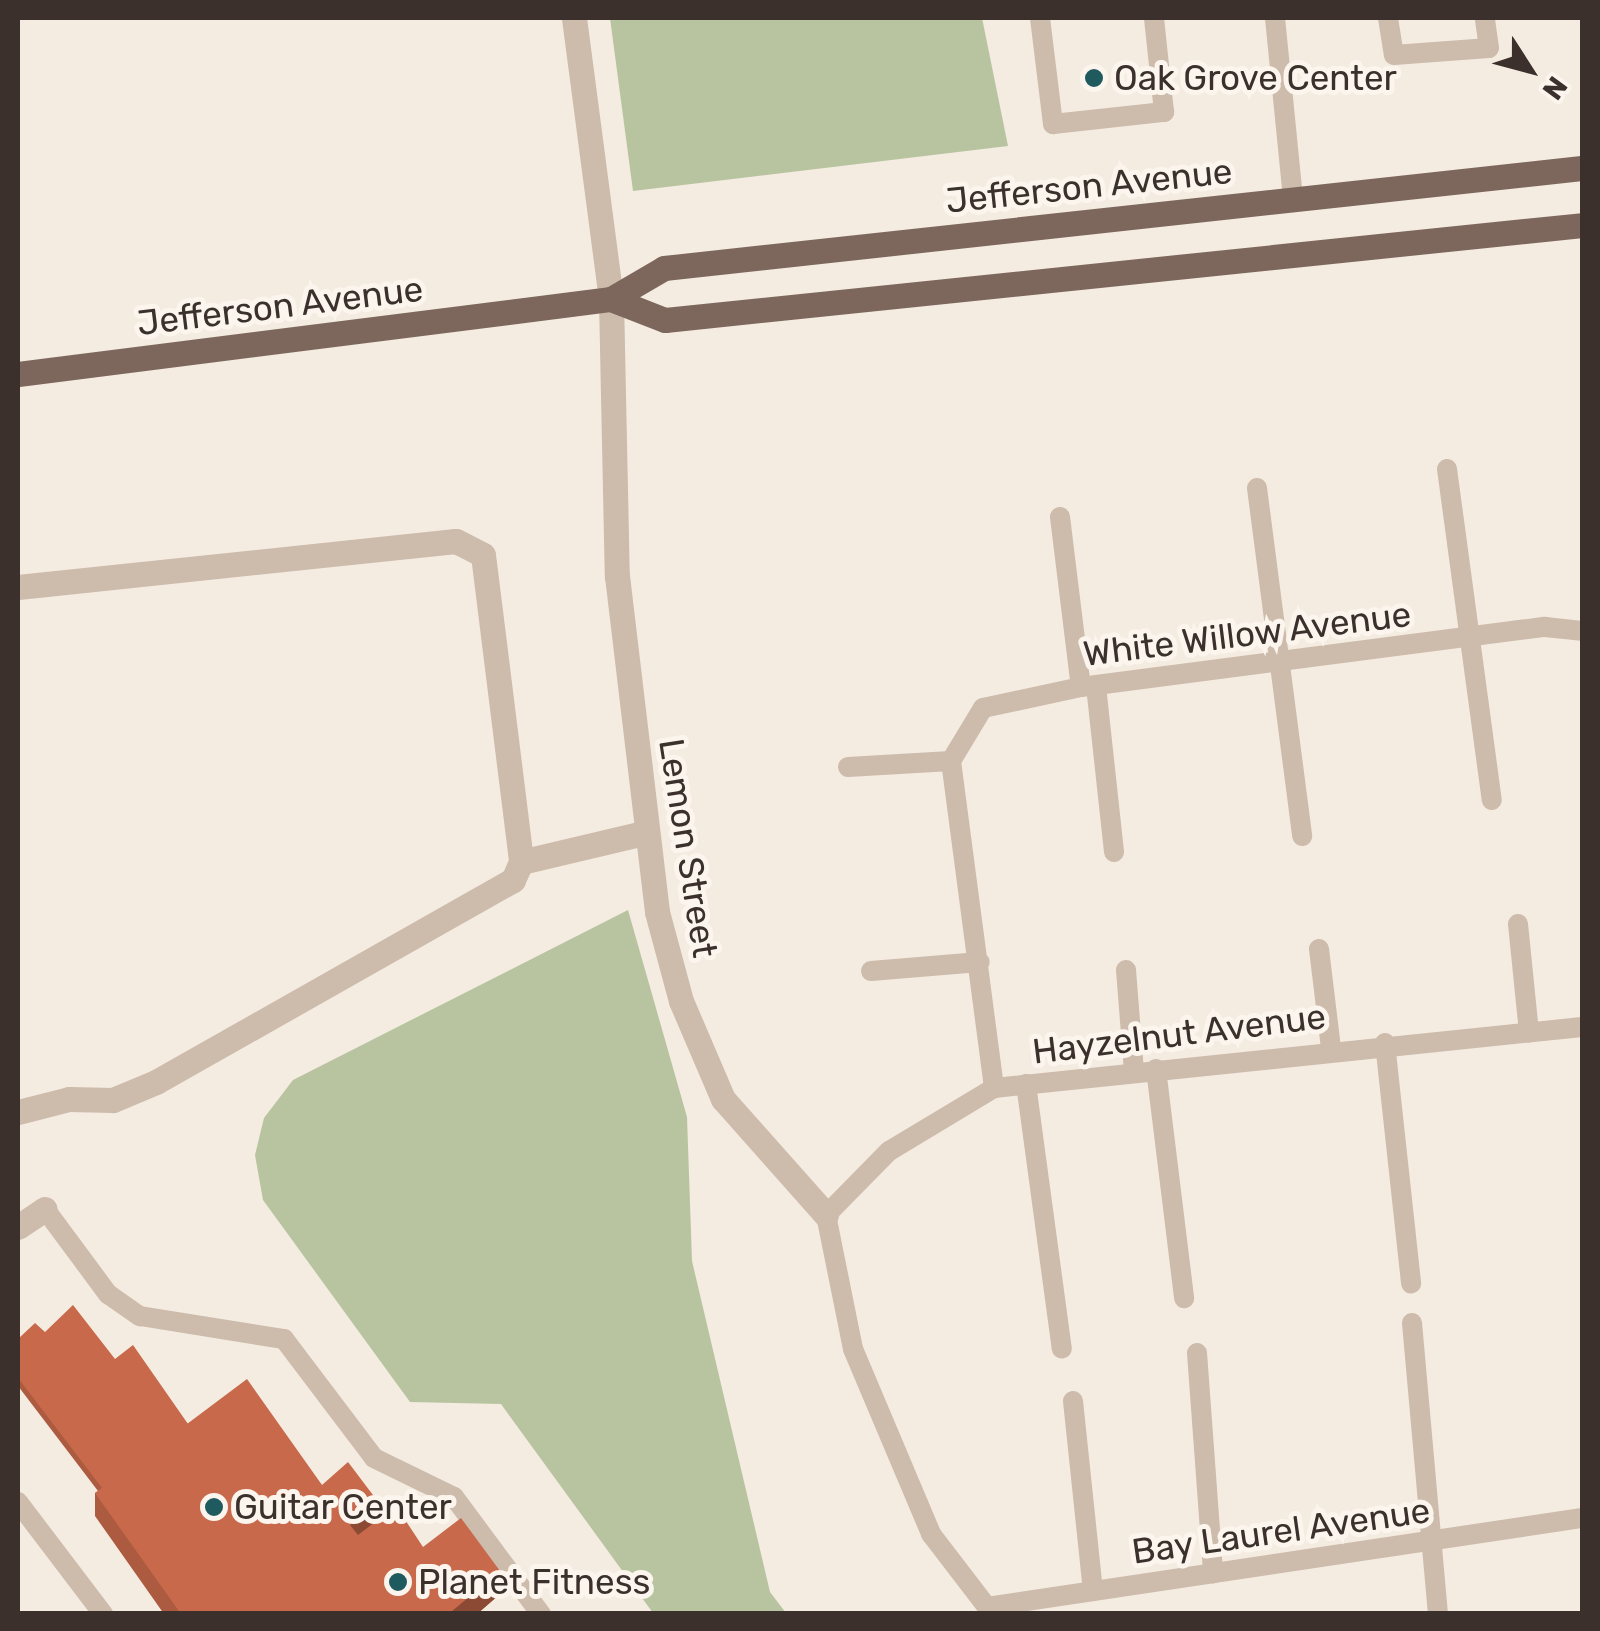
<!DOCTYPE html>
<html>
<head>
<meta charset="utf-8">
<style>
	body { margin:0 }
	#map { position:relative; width:1600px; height:1631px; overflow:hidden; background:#f4ebe1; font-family:Rubik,sans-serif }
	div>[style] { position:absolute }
	.green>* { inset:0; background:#b8c4a0 }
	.service>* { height:20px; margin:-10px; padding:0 10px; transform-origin:10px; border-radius:10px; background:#cdbbac }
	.minor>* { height:25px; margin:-12.5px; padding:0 12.5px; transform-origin:12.5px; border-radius:12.5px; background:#cdbbac }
	.tertiary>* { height:25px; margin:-12.5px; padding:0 12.5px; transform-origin:12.5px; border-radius:12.5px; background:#cdbbac }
	.primary>* { height:25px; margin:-12.5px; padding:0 12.5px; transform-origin:12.5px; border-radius:12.5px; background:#7d675c }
	.wall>* { inset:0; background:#ac5a40 }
	.shaded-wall>* { inset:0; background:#8c4a34 }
	.building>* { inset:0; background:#c8694b }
	.dots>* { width:28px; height:28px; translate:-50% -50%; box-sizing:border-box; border:5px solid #fbf5ee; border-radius:50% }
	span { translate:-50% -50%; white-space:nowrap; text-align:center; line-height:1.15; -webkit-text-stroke:10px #fbf5ee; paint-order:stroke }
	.poi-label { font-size:35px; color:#3b302b }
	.left { translate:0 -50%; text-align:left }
	.street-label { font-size:35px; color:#3b302b }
	.frame { position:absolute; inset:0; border:20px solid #3b302b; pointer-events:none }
	.north { position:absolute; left:1480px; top:20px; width:100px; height:100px; -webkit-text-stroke:8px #fbf5ee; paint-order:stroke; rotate:126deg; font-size:28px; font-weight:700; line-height:40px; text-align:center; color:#3b302b }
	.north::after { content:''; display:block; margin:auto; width:35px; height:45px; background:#3b302b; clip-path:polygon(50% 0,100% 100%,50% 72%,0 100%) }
</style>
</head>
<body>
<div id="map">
	<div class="green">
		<div style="clip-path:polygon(610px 18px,982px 18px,1008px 146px,633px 191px)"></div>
		<div style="clip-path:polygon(628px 910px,687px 1117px,692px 1261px,770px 1592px,786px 1613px,653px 1613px,501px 1404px,410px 1402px,263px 1200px,255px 1155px,264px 1118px,293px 1080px)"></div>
	</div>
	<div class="service">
		<div style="left:1040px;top:18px;width:107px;rotate:83deg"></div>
		<div style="left:1053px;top:124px;width:112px;rotate:-6.2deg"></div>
		<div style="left:1164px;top:112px;width:95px;rotate:-96.1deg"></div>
		<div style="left:1275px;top:18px;width:182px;rotate:84.3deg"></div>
		<div style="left:1388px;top:18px;width:37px;rotate:81deg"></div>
		<div style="left:1394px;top:55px;width:95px;rotate:-4.2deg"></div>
		<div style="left:1489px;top:48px;width:30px;rotate:-98deg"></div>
		<div style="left:1447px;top:469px;width:334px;rotate:82.3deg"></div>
		<div style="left:1257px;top:488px;width:351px;rotate:82.6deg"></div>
		<div style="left:1060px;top:517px;width:171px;rotate:83deg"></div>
		<div style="left:1096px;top:686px;width:167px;rotate:83.8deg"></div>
		<div style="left:951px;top:761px;width:62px;rotate:-58.9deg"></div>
		<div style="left:983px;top:708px;width:100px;rotate:-12.1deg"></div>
		<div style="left:1081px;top:687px;width:468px;rotate:-7.4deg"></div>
		<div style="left:1545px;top:627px;width:37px;rotate:6deg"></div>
		<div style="left:951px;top:761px;width:330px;rotate:82.5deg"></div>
		<div style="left:848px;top:767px;width:103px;rotate:-3.3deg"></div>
		<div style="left:1518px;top:924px;width:109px;rotate:84.2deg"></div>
		<div style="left:1319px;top:949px;width:100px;rotate:83.1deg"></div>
		<div style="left:1126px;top:970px;width:102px;rotate:85.5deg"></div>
		<div style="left:871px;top:971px;width:109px;rotate:-4.7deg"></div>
		<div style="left:1582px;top:1027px;width:591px;rotate:174.08deg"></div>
		<div style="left:994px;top:1088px;width:122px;rotate:149deg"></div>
		<div style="left:889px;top:1151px;width:90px;rotate:134.5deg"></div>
		<div style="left:826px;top:1215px;width:137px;rotate:78.6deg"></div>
		<div style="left:853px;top:1349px;width:201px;rotate:67.1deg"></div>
		<div style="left:931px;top:1534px;width:92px;rotate:52.5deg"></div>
		<div style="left:987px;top:1607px;width:602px;rotate:-8.51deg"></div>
		<div style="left:1385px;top:1043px;width:242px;rotate:83.8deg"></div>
		<div style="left:1156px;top:1069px;width:231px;rotate:83deg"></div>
		<div style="left:1026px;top:1084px;width:267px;rotate:82.3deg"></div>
		<div style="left:45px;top:1209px;width:106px;rotate:53.5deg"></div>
		<div style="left:108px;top:1294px;width:39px;rotate:35deg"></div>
		<div style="left:140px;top:1316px;width:146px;rotate:9.1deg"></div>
		<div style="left:284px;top:1339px;width:149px;rotate:52.9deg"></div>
		<div style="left:374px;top:1458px;width:89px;rotate:26deg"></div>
		<div style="left:454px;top:1497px;width:146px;rotate:53.4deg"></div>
		<div style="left:1412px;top:1323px;width:292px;rotate:84.9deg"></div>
		<div style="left:1197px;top:1353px;width:221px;rotate:85.8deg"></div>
		<div style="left:1073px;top:1401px;width:191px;rotate:84deg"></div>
		<div style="left:18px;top:1502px;width:141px;rotate:52.8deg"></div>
	</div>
	<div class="minor">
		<div style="left:574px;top:18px;width:283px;rotate:82.5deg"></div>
		<div style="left:611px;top:299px;width:277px;rotate:88.8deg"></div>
		<div style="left:617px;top:576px;width:338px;rotate:83.2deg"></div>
		<div style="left:657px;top:912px;width:92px;rotate:74.9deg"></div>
		<div style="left:681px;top:1001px;width:107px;rotate:66.8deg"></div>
		<div style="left:723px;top:1099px;width:155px;rotate:48.4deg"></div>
		<div style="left:18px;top:587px;width:440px;rotate:-6deg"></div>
		<div style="left:456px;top:541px;width:30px;rotate:27deg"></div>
		<div style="left:483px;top:555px;width:309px;rotate:82.9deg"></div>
		<div style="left:521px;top:862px;width:20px;rotate:114deg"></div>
		<div style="left:513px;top:880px;width:410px;rotate:150.5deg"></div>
		<div style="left:156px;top:1082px;width:47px;rotate:157.3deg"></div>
		<div style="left:113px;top:1100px;width:44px;rotate:-178.7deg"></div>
		<div style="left:69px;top:1099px;width:53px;rotate:165.7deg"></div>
		<div style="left:521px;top:862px;width:126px;rotate:-13.3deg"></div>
	</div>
	<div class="tertiary">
		<div style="left:18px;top:1227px;width:32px;rotate:-34deg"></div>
	</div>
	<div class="primary">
		<div style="left:611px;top:299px;width:58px;rotate:21.3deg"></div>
		<div style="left:665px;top:320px;width:922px;rotate:-5.91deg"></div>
		<div style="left:18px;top:374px;width:598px;rotate:-7.21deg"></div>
		<div style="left:611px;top:299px;width:61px;rotate:-30.3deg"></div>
		<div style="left:664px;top:268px;width:923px;rotate:-6.22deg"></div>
	</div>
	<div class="wall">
		<div style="clip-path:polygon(18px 1339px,115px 1359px,188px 1424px,322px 1485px,376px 1521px,500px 1594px,477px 1614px,164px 1614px,95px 1516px,95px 1493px,98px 1491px,18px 1386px)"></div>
	</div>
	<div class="shaded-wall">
		<div style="clip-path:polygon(376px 1499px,376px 1523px,350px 1548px,350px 1525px)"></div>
		<div style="clip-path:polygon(500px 1571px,500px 1594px,477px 1614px,452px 1614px,452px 1611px)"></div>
	</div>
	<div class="building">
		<div style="clip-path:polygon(73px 1305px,115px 1359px,133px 1345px,188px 1424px,102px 1488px,18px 1378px,18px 1339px,35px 1323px,45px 1332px)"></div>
		<div style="clip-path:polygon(247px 1379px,322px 1485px,348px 1462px,376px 1499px,350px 1525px,358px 1535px,396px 1506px,423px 1547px,461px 1518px,500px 1571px,452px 1611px,454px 1614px,181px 1614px,95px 1493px)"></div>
	</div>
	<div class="dots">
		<div style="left:1094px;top:78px;background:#1f5a5e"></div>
		<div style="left:214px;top:1507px;background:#1f5a5e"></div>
		<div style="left:398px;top:1582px;background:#1f5a5e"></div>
	</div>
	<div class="poi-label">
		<span class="left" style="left:1114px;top:78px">Oak Grove Center</span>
		<span class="left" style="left:234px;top:1507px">Guitar Center</span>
		<span class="left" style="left:418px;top:1582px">Planet Fitness</span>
	</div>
	<div class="street-label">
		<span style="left:1089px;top:186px;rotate:-6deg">Jefferson Avenue</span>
		<span style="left:280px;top:306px;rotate:-7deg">Jefferson Avenue</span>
		<span style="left:1247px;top:634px;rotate:-7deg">White Willow Avenue</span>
		<span style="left:688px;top:848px;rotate:81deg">Lemon Street</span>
		<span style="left:1179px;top:1034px;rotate:-7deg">Hayzelnut Avenue</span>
		<span style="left:1281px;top:1531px;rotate:-8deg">Bay Laurel Avenue</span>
	</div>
	<div class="frame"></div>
	<div class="north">N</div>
</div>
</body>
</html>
